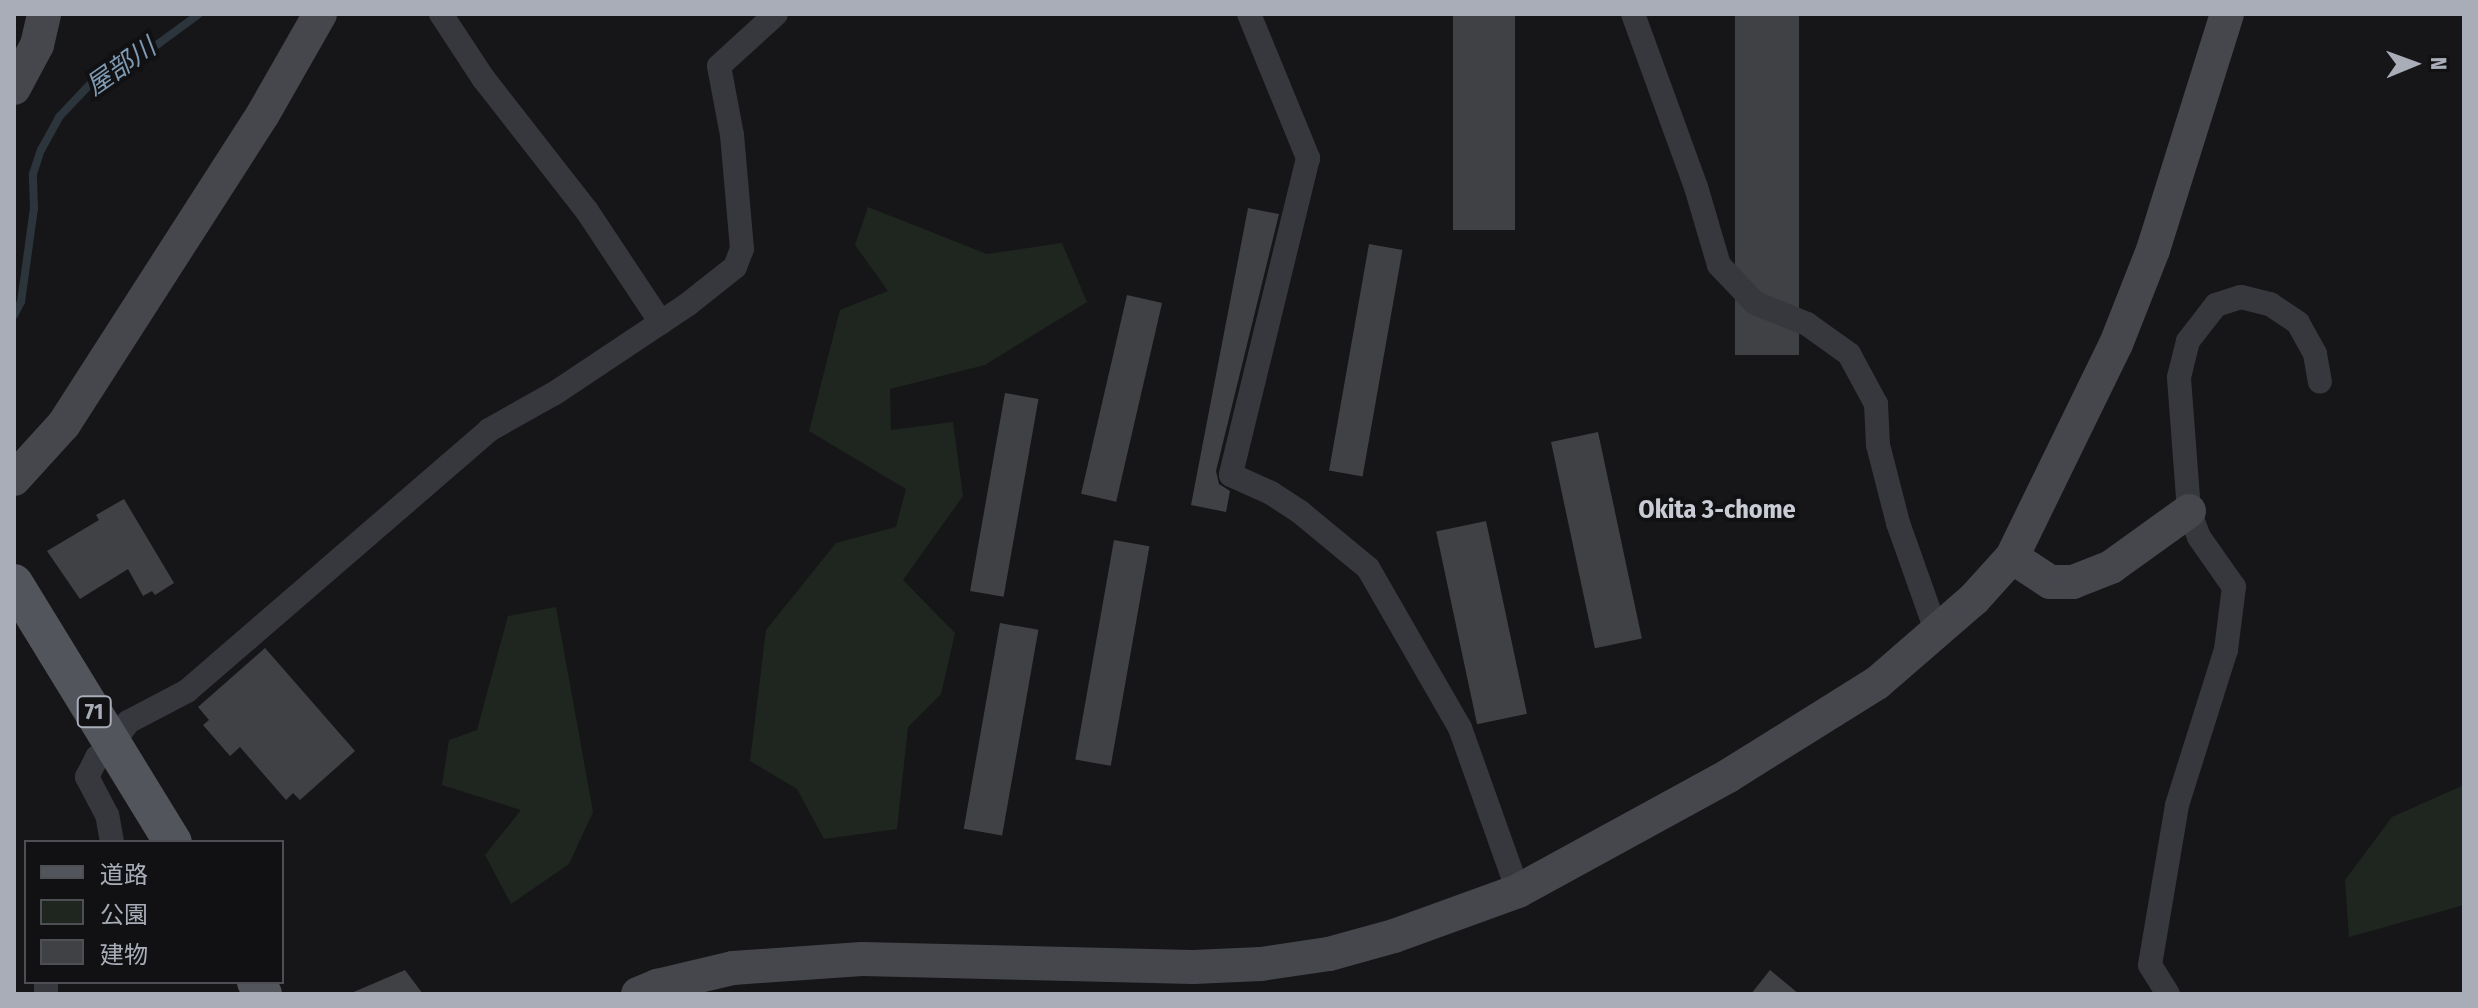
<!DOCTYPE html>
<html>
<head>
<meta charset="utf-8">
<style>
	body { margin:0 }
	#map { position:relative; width:2478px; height:1008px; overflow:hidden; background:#161618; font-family:"Fira Sans Condensed","Noto Sans JP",sans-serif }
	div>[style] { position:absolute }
	.green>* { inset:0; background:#1e261f }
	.stream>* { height:8px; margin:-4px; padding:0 4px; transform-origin:4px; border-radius:4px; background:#2c353c }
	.building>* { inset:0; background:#404145; transform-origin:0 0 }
	.street>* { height:24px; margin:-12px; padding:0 12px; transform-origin:12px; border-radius:12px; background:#37383d }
	.secondary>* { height:34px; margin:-17px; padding:0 17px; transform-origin:17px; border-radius:17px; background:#45474d }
	.primary>* { height:38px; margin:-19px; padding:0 19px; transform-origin:19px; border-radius:19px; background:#53555c }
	span { translate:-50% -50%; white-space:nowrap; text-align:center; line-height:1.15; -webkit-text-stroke:8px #111113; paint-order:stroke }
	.shield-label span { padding:2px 6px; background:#111113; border:2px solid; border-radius:6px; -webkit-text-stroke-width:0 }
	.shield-label { font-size:22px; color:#a8adb8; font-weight:700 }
	.water-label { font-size:26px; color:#7f9bb3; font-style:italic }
	.neighbourhood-label { font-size:26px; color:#c9ccd4; font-weight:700 }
	.frame { position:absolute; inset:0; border:16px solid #a8adb8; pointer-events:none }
	.legend { position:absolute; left:24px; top:840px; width:260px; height:144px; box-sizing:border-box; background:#111113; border:2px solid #4d4f55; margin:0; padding:10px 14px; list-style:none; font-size:24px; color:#a8adb8 }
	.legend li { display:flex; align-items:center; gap:16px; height:40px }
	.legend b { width:40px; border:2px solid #4d4f55 }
	.north { position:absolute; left:2374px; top:24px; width:80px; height:80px; -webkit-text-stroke:6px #111113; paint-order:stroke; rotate:89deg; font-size:22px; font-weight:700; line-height:32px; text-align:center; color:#a8adb8 }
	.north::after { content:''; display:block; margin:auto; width:28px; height:36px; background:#a8adb8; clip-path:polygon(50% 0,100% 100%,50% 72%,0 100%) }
</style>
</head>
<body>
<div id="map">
	<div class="green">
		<div style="clip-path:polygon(868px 207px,987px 254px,1062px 243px,1087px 302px,985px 365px,890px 389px,891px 430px,953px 422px,963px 496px,903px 580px,955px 633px,941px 694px,908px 727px,897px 829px,824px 839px,797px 789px,750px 761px,766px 630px,836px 543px,896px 527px,906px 489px,809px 431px,840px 310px,888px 291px,855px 245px)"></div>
		<div style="clip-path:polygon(556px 607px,593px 812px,569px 864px,511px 904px,485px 855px,521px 810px,442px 785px,449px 740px,477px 730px,508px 616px)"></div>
		<div style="clip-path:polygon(2464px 785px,2464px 905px,2349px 937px,2345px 880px,2392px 817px)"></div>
	</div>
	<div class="stream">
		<div style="left:14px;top:315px;width:15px;rotate:-62deg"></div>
		<div style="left:21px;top:302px;width:95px;rotate:-82.1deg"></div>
		<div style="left:34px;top:208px;width:34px;rotate:-92deg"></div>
		<div style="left:33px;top:174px;width:25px;rotate:-72deg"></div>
		<div style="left:41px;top:150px;width:38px;rotate:-61deg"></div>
		<div style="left:59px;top:117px;width:50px;rotate:-46.6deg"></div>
		<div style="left:93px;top:81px;width:75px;rotate:-29.6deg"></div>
		<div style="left:158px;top:44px;width:51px;rotate:-36.2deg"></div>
	</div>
	<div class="building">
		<div style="left:1453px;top:14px;width:62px;height:216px"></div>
		<div style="left:1735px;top:14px;width:64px;height:341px"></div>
		<div style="clip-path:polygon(1248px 208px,1279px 214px,1216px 471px,1219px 484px,1230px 491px,1226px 512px,1191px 505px)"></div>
		<div style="left:1369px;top:244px;width:34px;height:230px;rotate:10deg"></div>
		<div style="left:1127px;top:295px;width:36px;height:204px;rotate:13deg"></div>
		<div style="left:1005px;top:393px;width:34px;height:201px;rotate:10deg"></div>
		<div style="left:1598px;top:432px;width:211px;height:48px;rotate:78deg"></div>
		<div style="clip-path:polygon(124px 499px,174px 583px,155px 595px,152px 591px,143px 596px,128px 569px,80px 599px,47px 551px,99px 520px,96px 515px)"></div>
		<div style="left:1486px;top:521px;width:197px;height:51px;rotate:78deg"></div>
		<div style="left:1114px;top:540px;width:36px;height:223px;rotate:10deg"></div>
		<div style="left:1000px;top:623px;width:39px;height:209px;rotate:10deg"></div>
		<div style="clip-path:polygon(265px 648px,355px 751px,300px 800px,293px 793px,286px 800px,240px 747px,230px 756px,203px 725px,209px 720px,198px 707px)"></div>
		<div style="clip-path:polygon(405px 970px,423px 994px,349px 994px)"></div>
		<div style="clip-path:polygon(1770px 970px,1799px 994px,1751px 994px)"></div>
	</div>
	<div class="street">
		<div style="left:441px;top:14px;width:77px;rotate:56.7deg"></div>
		<div style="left:483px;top:78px;width:169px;rotate:52deg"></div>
		<div style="left:587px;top:211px;width:134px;rotate:56.5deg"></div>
		<div style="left:1249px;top:14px;width:156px;rotate:67.7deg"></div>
		<div style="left:1308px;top:158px;width:326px;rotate:103.7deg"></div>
		<div style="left:1231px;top:475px;width:44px;rotate:24.2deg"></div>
		<div style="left:1271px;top:493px;width:35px;rotate:33deg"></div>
		<div style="left:1300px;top:512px;width:88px;rotate:39.5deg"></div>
		<div style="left:1368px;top:568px;width:185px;rotate:60.1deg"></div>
		<div style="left:1460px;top:728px;width:173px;rotate:70.4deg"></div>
		<div style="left:1633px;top:14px;width:184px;rotate:70deg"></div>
		<div style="left:1696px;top:187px;width:81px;rotate:73.6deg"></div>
		<div style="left:1719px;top:265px;width:52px;rotate:46.5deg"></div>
		<div style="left:1755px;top:303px;width:56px;rotate:22deg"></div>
		<div style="left:1807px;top:324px;width:52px;rotate:35.5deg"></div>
		<div style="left:1849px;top:354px;width:57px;rotate:61.6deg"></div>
		<div style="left:1876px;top:404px;width:41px;rotate:87.2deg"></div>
		<div style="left:1878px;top:445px;width:81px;rotate:75.6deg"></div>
		<div style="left:1898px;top:523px;width:117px;rotate:70.5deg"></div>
		<div style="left:112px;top:842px;width:27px;rotate:-100deg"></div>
		<div style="left:107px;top:815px;width:43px;rotate:-117.8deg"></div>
		<div style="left:87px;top:777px;width:22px;rotate:-63deg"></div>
		<div style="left:97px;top:757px;width:21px;rotate:-41deg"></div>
		<div style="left:113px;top:743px;width:26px;rotate:-54deg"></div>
		<div style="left:128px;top:722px;width:67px;rotate:-27.7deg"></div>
		<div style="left:187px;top:691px;width:399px;rotate:-40.8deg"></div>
		<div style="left:489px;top:430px;width:76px;rotate:-29.3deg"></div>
		<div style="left:555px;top:393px;width:159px;rotate:-33.7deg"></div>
		<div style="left:687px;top:305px;width:61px;rotate:-38.4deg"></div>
		<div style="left:735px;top:267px;width:19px;rotate:-69deg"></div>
		<div style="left:742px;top:249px;width:114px;rotate:-95deg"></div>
		<div style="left:732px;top:135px;width:70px;rotate:-100.7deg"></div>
		<div style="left:719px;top:66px;width:77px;rotate:-42.4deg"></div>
		<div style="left:46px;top:982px;width:12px;rotate:90deg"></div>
		<div style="left:2168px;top:994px;width:34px;rotate:-122deg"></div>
		<div style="left:2150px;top:965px;width:162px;rotate:-80.4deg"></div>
		<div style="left:2177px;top:805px;width:163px;rotate:-72.5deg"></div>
		<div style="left:2226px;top:650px;width:64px;rotate:-82.8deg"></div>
		<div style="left:2234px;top:587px;width:61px;rotate:-125deg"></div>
		<div style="left:2199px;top:537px;width:28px;rotate:-111deg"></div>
		<div style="left:2189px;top:511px;width:134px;rotate:-94.3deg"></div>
		<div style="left:2179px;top:377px;width:37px;rotate:-76deg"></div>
		<div style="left:2188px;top:341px;width:46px;rotate:-52.1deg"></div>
		<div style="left:2216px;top:305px;width:26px;rotate:-18deg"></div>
		<div style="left:2241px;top:297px;width:30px;rotate:14deg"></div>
		<div style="left:2270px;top:304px;width:34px;rotate:34deg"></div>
		<div style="left:2298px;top:323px;width:35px;rotate:61deg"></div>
		<div style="left:2315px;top:354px;width:28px;rotate:80deg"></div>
	</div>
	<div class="secondary">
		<div style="left:14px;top:88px;width:49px;rotate:-61.9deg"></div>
		<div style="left:37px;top:45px;width:32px;rotate:-77deg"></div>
		<div style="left:14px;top:479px;width:74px;rotate:-47.7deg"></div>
		<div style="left:64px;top:424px;width:368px;rotate:-57.3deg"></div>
		<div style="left:263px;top:114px;width:115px;rotate:-60.3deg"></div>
		<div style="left:2012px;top:557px;width:45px;rotate:33.3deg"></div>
		<div style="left:2050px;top:582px;width:23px"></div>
		<div style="left:2073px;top:582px;width:41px;rotate:-21.5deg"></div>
		<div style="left:2111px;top:567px;width:96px;rotate:-35.7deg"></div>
		<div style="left:638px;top:994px;width:21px;rotate:-23deg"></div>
		<div style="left:657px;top:986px;width:78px;rotate:-13.3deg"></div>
		<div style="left:733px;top:968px;width:129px;rotate:-4deg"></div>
		<div style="left:862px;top:959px;width:331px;rotate:1.4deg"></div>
		<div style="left:1193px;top:967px;width:68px;rotate:-2.5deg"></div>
		<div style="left:1261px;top:964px;width:69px;rotate:-8.4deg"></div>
		<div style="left:1329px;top:954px;width:67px;rotate:-15.5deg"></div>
		<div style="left:1394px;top:936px;width:132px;rotate:-19.9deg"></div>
		<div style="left:1518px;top:891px;width:239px;rotate:-28.7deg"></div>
		<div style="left:1728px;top:776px;width:176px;rotate:-32deg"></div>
		<div style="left:1877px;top:683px;width:128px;rotate:-40.9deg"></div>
		<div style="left:1974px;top:599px;width:57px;rotate:-47.9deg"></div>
		<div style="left:2012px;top:557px;width:237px;rotate:-64deg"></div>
		<div style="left:2116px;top:344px;width:101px;rotate:-68.5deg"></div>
		<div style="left:2153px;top:250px;width:247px;rotate:-72.6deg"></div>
	</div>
	<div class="primary">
		<div style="left:14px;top:583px;width:304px;rotate:58.5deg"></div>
		<div style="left:256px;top:982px;width:14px;rotate:60deg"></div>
	</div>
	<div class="shield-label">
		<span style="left:94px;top:712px">71</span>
	</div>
	<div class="water-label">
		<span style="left:121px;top:67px;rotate:-35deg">屋部川</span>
	</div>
	<div class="neighbourhood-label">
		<span style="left:1717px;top:510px">Okita 3-chome</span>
	</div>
	<div class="frame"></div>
	<ul class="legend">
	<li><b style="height:10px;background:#53555c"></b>道路</li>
	<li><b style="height:22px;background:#1e261f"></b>公園</li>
	<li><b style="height:22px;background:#404145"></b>建物</li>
	</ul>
	<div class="north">N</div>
</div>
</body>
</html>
